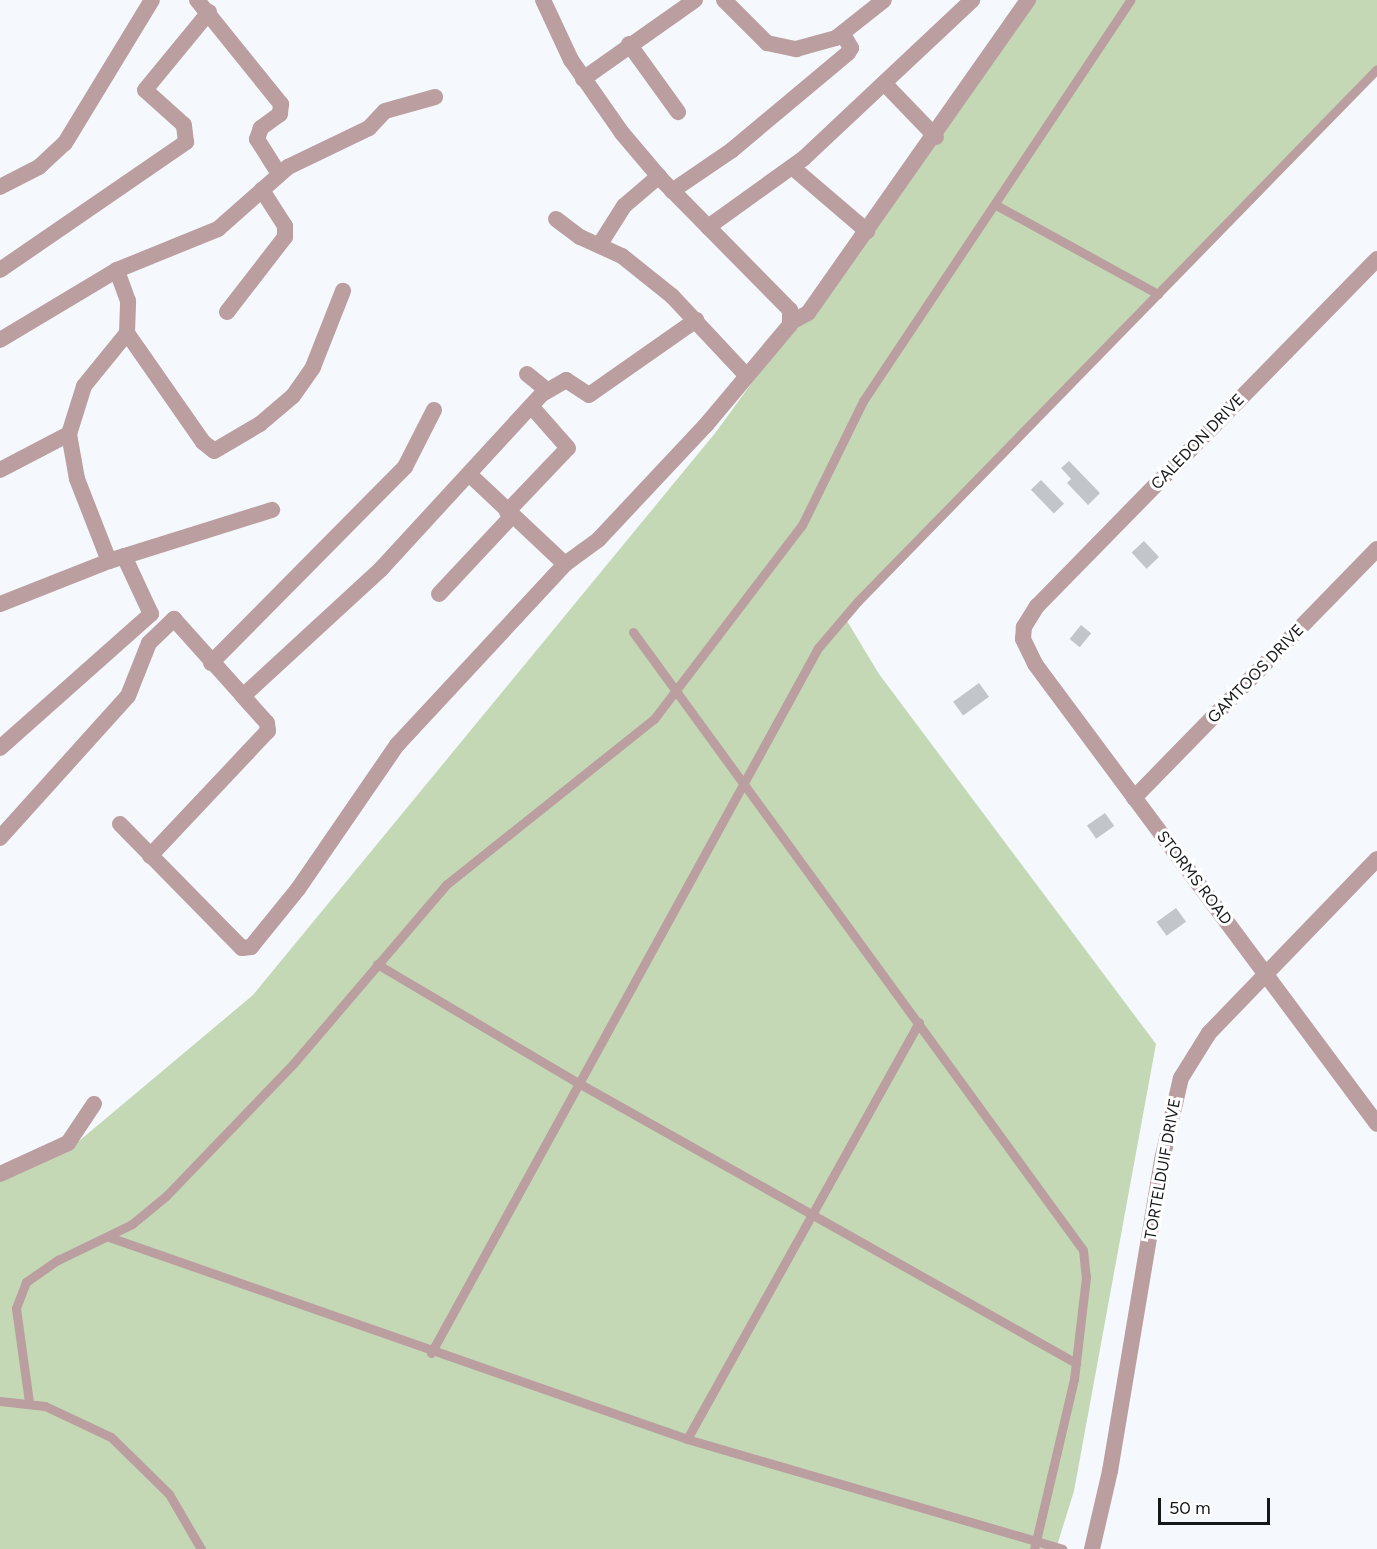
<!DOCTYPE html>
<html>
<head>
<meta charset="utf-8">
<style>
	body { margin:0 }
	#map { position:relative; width:1377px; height:1549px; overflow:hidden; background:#f5f9fe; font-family:Figtree,sans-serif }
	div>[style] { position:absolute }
	.green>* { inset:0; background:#c4d8b6 }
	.building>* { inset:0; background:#c2c5ca; transform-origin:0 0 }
	.service>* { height:9px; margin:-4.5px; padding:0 4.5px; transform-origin:4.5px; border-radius:4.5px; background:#bb9ea0 }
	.minor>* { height:16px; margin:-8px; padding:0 8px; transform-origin:8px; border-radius:8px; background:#bb9ea0 }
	span { translate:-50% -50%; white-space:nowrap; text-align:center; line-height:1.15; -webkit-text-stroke:6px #fff; paint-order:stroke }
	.street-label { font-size:16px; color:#151718 }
	.scale { position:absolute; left:1158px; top:1498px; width:112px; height:27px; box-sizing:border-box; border:3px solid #151718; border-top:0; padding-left:8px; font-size:18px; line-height:21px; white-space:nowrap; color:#151718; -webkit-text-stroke:4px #fff; paint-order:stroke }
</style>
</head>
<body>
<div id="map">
	<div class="green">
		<div style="clip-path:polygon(1020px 0,1377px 0,1377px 69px,861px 598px,847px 621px,879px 674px,1156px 1044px,1074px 1491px,1056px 1549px,0 1549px,0 1171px,79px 1141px,253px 995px,716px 432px,898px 182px)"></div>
	</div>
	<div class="building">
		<div style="clip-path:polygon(1069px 461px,1100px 493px,1088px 505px,1067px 483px,1071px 479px,1061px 468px)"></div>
		<div style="left:1041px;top:480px;width:33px;height:14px;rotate:46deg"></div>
		<div style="left:1144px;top:541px;width:22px;height:17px;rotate:47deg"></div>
		<div style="left:1081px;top:625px;width:13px;height:18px;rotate:39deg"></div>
		<div style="left:979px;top:683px;width:17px;height:32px;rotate:54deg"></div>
		<div style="left:1105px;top:813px;width:16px;height:22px;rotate:55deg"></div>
		<div style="left:1176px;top:908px;width:17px;height:24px;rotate:54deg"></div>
	</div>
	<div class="service">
		<div style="left:996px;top:205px;width:185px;rotate:28.8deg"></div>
		<div style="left:633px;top:632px;width:764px;rotate:53.94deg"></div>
		<div style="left:1083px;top:1250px;width:27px;rotate:84deg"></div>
		<div style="left:1086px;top:1277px;width:103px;rotate:96.7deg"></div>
		<div style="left:1074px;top:1379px;width:175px;rotate:103.2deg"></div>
		<div style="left:377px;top:964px;width:238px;rotate:30.6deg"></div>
		<div style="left:582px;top:1085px;width:567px;rotate:29.37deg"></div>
		<div style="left:109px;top:1237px;width:612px;rotate:19.26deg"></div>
		<div style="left:687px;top:1439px;width:391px;rotate:16.3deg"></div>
		<div style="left:431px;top:1353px;width:804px;rotate:-61.24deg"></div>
		<div style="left:818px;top:648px;width:62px;rotate:-49.6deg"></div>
		<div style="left:858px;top:601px;width:743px;rotate:-45.71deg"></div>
		<div style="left:0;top:1401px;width:45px;rotate:6.3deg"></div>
		<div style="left:45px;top:1406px;width:73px;rotate:25.2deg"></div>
		<div style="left:111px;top:1437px;width:81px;rotate:44.5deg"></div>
		<div style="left:169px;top:1494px;width:64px;rotate:59.8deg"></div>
		<div style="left:29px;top:1402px;width:95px;rotate:-97.9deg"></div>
		<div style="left:16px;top:1308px;width:28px;rotate:-69deg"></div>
		<div style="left:26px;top:1282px;width:39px;rotate:-35deg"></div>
		<div style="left:58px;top:1260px;width:82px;rotate:-25.9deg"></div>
		<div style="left:132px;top:1224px;width:44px;rotate:-39.5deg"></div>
		<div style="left:166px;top:1196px;width:183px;rotate:-46.1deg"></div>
		<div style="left:293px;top:1064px;width:237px;rotate:-49.5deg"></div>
		<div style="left:447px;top:884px;width:265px;rotate:-38.6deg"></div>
		<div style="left:654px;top:719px;width:244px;rotate:-52.7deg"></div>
		<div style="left:802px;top:525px;width:138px;rotate:-63.8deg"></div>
		<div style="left:863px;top:401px;width:482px;rotate:-56.3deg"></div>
		<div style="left:687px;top:1439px;width:477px;rotate:-60.9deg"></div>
	</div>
	<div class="minor">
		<div style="left:197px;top:0;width:134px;rotate:51.1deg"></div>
		<div style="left:281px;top:104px;width:10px;rotate:96deg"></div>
		<div style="left:280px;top:114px;width:24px;rotate:144deg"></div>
		<div style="left:261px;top:128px;width:12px;rotate:110deg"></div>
		<div style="left:257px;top:139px;width:41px;rotate:57.8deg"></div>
		<div style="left:724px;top:0;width:61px;rotate:45deg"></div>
		<div style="left:767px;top:43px;width:30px;rotate:12deg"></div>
		<div style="left:796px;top:49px;width:41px;rotate:-15.4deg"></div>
		<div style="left:836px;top:38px;width:61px;rotate:-38.4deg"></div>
		<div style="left:629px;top:44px;width:84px;rotate:54.2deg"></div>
		<div style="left:583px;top:79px;width:137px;rotate:-35.2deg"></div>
		<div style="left:884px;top:83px;width:75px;rotate:46.1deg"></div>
		<div style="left:792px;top:167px;width:99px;rotate:40.5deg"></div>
		<div style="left:0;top:187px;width:44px;rotate:-27.1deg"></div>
		<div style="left:39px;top:167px;width:35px;rotate:-43deg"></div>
		<div style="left:65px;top:143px;width:167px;rotate:-58.7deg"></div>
		<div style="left:672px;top:191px;width:73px;rotate:-34.3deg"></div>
		<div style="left:732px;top:150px;width:151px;rotate:-39.9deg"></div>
		<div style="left:848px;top:53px;width:6px;rotate:-59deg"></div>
		<div style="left:851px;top:48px;width:16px;rotate:-120deg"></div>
		<div style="left:556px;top:219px;width:30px;rotate:37deg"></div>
		<div style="left:580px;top:237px;width:46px;rotate:24.3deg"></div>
		<div style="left:622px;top:256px;width:64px;rotate:38.7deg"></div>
		<div style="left:672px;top:296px;width:107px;rotate:46.9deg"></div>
		<div style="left:708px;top:227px;width:118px;rotate:-35.7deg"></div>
		<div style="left:804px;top:158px;width:231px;rotate:-43.2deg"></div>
		<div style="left:600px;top:244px;width:45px;rotate:-57.7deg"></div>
		<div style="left:624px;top:206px;width:46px;rotate:-40.6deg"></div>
		<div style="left:1377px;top:259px;width:486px;rotate:134.4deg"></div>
		<div style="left:1037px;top:606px;width:25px;rotate:122deg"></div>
		<div style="left:1024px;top:627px;width:12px;rotate:95deg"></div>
		<div style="left:1023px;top:639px;width:28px;rotate:64deg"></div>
		<div style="left:1035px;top:664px;width:573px;rotate:53.37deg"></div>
		<div style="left:0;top:270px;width:226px;rotate:-34.5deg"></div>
		<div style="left:186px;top:142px;width:17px;rotate:-97deg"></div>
		<div style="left:184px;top:125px;width:52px;rotate:-138.1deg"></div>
		<div style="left:145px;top:90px;width:101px;rotate:-50.6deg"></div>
		<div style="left:227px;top:312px;width:95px;rotate:-52.3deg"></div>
		<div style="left:285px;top:237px;width:11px;rotate:-90deg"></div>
		<div style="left:285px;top:226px;width:43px;rotate:-122.6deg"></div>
		<div style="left:793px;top:321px;width:17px;rotate:-28deg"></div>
		<div style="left:808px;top:313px;width:383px;rotate:-54.9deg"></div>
		<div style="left:127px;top:333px;width:133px;rotate:55.1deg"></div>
		<div style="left:203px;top:442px;width:14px;rotate:39deg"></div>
		<div style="left:214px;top:451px;width:53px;rotate:-30.4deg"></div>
		<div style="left:260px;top:424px;width:43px;rotate:-40.3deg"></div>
		<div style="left:293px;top:396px;width:35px;rotate:-55deg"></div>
		<div style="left:313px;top:367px;width:82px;rotate:-68.5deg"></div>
		<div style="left:0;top:340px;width:136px;rotate:-30.9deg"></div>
		<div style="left:117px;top:270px;width:109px;rotate:-22.1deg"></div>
		<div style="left:218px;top:229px;width:94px;rotate:-41.5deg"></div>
		<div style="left:288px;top:167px;width:90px;rotate:-25.7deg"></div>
		<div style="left:369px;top:128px;width:23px;rotate:-47deg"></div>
		<div style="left:385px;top:111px;width:52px;rotate:-15.6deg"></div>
		<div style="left:527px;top:374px;width:26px;rotate:39deg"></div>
		<div style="left:0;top:470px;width:78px;rotate:-27.6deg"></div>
		<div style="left:469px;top:474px;width:132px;rotate:43.2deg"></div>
		<div style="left:507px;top:512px;width:88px;rotate:-46.4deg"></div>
		<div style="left:568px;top:448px;width:56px;rotate:-131.4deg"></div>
		<div style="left:109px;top:561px;width:88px;rotate:-111.3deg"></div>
		<div style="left:77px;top:479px;width:46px;rotate:-100.1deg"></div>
		<div style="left:69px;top:434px;width:50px;rotate:-72.6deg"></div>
		<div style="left:84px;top:386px;width:68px;rotate:-50.9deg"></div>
		<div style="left:127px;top:333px;width:32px;rotate:-88deg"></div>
		<div style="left:128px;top:301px;width:33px;rotate:-110deg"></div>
		<div style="left:439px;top:594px;width:107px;rotate:-46.9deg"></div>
		<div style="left:0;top:604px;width:117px;rotate:-21.5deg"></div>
		<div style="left:109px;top:561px;width:171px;rotate:-17.4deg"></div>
		<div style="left:211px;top:663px;width:276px;rotate:-45.3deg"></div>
		<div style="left:405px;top:467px;width:64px;rotate:-63deg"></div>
		<div style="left:0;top:748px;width:202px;rotate:-41.6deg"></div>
		<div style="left:151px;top:614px;width:64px;rotate:-115deg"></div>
		<div style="left:1134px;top:798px;width:348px;rotate:-45.7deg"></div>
		<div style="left:120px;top:824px;width:174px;rotate:45.5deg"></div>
		<div style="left:242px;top:948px;width:9px;rotate:-6deg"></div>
		<div style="left:251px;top:947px;width:75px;rotate:-51deg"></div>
		<div style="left:298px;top:889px;width:175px;rotate:-55.5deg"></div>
		<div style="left:397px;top:745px;width:247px;rotate:-47.1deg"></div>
		<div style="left:565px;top:564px;width:41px;rotate:-36deg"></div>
		<div style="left:598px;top:540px;width:158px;rotate:-46.8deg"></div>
		<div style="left:706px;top:425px;width:131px;rotate:-50deg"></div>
		<div style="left:790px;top:325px;width:15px;rotate:-90deg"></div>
		<div style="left:790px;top:310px;width:184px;rotate:-134.6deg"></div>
		<div style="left:661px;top:179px;width:60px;rotate:-130.3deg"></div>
		<div style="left:622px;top:133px;width:89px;rotate:-124.9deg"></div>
		<div style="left:571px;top:60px;width:66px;rotate:-115deg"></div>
		<div style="left:0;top:838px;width:191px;rotate:-48deg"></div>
		<div style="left:128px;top:696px;width:57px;rotate:-68.4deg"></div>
		<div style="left:149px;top:643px;width:35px;rotate:-44deg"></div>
		<div style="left:174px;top:619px;width:103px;rotate:48.1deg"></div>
		<div style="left:150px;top:856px;width:172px;rotate:-46.7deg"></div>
		<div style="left:268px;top:731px;width:8px;rotate:-97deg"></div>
		<div style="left:267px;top:723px;width:36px;rotate:-132deg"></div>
		<div style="left:243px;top:696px;width:188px;rotate:-42.6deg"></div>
		<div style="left:381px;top:569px;width:238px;rotate:-47.4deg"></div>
		<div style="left:542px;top:394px;width:28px;rotate:-30deg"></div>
		<div style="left:566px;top:380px;width:27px;rotate:33deg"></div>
		<div style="left:589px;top:395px;width:131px;rotate:-35deg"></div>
		<div style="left:0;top:1174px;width:75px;rotate:-24.5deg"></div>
		<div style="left:68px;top:1143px;width:47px;rotate:-56.3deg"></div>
		<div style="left:1092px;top:1549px;width:80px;rotate:-77deg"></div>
		<div style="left:1110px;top:1471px;width:315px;rotate:-80.5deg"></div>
		<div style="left:1162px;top:1160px;width:84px;rotate:-77deg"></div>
		<div style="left:1181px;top:1078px;width:53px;rotate:-58.1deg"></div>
		<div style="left:1209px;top:1033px;width:242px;rotate:-46deg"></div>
	</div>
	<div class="street-label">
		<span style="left:1198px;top:442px;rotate:-46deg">CALEDON DRIVE</span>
		<span style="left:1256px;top:674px;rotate:-46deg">GAMTOOS DRIVE</span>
		<span style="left:1194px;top:878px;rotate:53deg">STORMS ROAD</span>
		<span style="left:1163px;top:1169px;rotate:-80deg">TORTELDUIF DRIVE</span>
	</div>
	<div class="scale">50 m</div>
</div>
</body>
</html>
